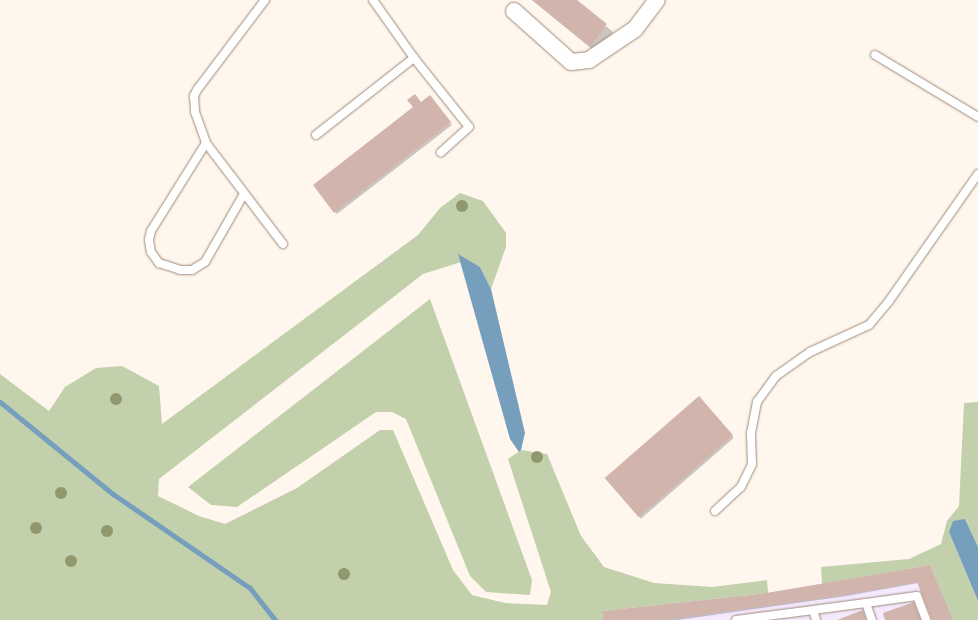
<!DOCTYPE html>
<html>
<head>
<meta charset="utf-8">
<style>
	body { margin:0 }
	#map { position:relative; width:978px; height:620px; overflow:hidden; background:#fff6ee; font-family:Inter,sans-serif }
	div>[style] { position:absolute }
	.industrial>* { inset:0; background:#f4e9fd }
	.green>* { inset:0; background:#c2d0ab }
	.water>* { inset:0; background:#759fbd }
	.shadow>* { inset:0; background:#0003; transform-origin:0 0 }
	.stream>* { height:5px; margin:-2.5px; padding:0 2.5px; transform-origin:2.5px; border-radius:2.5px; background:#759fbd }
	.building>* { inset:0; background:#d1b4ac; transform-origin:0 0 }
	.roads { filter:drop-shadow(0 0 1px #9e8a78) drop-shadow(0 0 1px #9e8a78) }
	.service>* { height:8px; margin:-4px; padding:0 4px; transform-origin:4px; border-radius:4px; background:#fff }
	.minor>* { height:16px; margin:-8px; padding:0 8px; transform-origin:8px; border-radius:8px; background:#fff }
	.trees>* { width:12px; height:12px; margin:-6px; border-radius:50%; background:#91986d }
	span { translate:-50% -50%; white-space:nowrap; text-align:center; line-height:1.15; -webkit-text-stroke:4px #fff; paint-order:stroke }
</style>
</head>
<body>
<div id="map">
	<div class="industrial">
		<div style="clip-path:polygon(930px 565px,953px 620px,603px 620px,602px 611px,768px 593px)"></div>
	</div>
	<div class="green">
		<div style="clip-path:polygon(460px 193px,483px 201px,506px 233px,506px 247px,491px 289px,480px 267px,458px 255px,461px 262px,423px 274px,159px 479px,158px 496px,199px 516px,225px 524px,297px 488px,380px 430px,393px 430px,453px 570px,472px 595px,505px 603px,547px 605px,551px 592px,508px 459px,521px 450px,547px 454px,581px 536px,604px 567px,654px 583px,712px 587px,767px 580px,768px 593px,602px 611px,603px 620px,0 620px,0 374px,49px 411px,65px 387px,96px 368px,122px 366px,159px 386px,162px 424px,418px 235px,440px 208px)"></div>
		<div style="clip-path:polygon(430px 299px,532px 580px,530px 595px,486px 592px,470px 576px,406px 419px,392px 412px,376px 412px,237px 507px,211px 505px,188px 487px)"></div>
		<div style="clip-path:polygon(978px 402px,978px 547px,965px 519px,949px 532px,978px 601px,978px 620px,953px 620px,930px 565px,822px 584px,821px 567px,909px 559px,941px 544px,947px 521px,959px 506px,964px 403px)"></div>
	</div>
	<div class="water">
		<div style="clip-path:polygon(458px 254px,480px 267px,491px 289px,525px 433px,521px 450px,519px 452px,510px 439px)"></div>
		<div style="clip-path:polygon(965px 519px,978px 547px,978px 601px,949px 532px,953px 521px)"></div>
	</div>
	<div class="shadow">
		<div style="clip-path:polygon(532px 0,575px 0,613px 32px,597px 53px)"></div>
		<div style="clip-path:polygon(432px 99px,452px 125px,337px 214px,335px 212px)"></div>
		<div style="left:699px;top:398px;width:53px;height:123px;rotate:49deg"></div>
		<div style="clip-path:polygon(930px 566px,953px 620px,933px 620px,918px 583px,847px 596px,678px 620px,604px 620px)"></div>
		<div style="clip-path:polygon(914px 603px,921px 620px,886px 620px)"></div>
	</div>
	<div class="stream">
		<div style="left:0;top:402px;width:146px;rotate:39.2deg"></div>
		<div style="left:113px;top:494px;width:166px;rotate:34.5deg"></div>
		<div style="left:250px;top:588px;width:41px;rotate:52deg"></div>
	</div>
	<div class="building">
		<div style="clip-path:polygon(532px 0,577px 0,607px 24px,590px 47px)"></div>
		<div style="clip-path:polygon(415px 94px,421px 102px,430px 95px,451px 122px,334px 213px,313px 185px,413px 107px,407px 100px)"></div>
		<div style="left:699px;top:396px;width:52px;height:125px;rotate:49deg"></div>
		<div style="clip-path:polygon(930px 565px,953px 620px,932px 620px,917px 582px,845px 595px,663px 620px,603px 620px,602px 611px,768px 593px)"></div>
		<div style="clip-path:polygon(914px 602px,920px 620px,885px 620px,883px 613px)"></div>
		<div style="clip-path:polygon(863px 610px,866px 620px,837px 620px)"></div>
	</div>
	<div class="roads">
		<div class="service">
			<div style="left:265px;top:0;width:113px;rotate:127.1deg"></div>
			<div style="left:197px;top:90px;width:7px;rotate:117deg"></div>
			<div style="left:194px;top:96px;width:16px;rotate:86deg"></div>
			<div style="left:195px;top:112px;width:33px;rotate:70deg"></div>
			<div style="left:206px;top:143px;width:127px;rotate:52.7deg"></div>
			<div style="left:875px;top:55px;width:120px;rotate:31deg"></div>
			<div style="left:414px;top:58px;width:88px;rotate:51.4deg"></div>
			<div style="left:469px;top:127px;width:38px;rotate:138deg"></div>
			<div style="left:316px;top:135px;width:125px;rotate:-38.2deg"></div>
			<div style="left:414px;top:58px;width:71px;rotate:-125.3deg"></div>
			<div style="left:206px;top:143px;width:104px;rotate:122deg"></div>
			<div style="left:151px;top:231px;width:9px;rotate:103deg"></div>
			<div style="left:149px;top:240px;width:12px;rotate:81deg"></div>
			<div style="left:151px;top:252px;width:14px;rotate:54deg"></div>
			<div style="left:159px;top:263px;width:22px;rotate:18deg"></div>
			<div style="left:180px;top:270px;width:12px"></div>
			<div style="left:192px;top:270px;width:15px;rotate:-32deg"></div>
			<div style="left:205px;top:262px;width:78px;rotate:-60.2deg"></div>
			<div style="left:715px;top:511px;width:35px;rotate:-43deg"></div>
			<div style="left:741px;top:487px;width:25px;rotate:-64deg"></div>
			<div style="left:752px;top:464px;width:31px;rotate:-92deg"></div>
			<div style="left:751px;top:433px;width:32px;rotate:-79deg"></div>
			<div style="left:757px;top:402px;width:32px;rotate:-54deg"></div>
			<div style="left:776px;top:376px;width:42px;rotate:-35.2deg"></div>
			<div style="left:810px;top:352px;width:65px;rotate:-24.6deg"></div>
			<div style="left:869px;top:325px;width:31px;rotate:-50deg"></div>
			<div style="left:889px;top:301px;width:155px;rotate:-55deg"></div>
			<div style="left:866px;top:603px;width:51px;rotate:-7.8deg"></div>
			<div style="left:917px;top:596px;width:26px;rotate:69deg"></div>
			<div style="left:813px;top:610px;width:53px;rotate:-7.5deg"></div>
			<div style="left:866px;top:603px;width:18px;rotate:71deg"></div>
			<div style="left:736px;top:620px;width:78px;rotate:-7.4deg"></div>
			<div style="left:813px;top:610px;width:10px;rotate:73deg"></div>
		</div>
		<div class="minor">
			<div style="left:514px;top:11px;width:76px;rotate:41.8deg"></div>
			<div style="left:571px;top:62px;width:18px;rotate:-6deg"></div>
			<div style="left:589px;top:60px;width:55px;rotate:-34deg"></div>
			<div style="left:635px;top:29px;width:36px;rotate:-53deg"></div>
		</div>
	</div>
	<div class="trees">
		<div style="left:462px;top:206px"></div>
		<div style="left:116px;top:399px"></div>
		<div style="left:537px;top:457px"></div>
		<div style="left:61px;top:493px"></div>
		<div style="left:36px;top:528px"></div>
		<div style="left:107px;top:531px"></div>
		<div style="left:71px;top:561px"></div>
		<div style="left:344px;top:574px"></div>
	</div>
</div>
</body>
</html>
